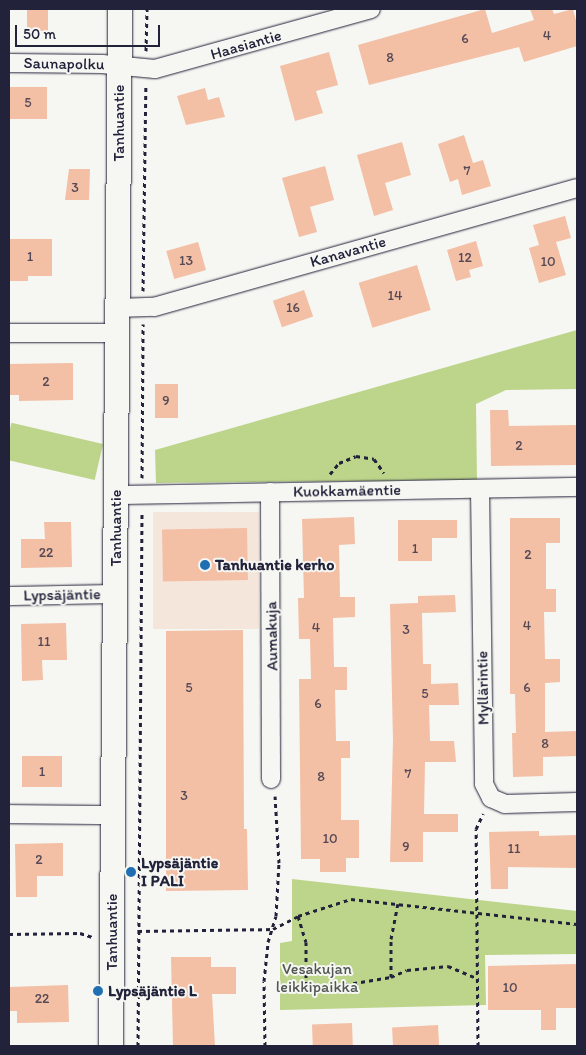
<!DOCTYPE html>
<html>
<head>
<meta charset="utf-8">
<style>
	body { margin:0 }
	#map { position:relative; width:586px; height:1055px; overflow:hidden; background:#f6f6f2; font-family:Itim,sans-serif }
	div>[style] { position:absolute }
	.built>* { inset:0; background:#f5e6db; transform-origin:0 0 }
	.green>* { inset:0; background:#bdd58b; transform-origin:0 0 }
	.building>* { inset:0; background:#f3bfa5; transform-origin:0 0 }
	.path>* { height:3px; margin-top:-1.5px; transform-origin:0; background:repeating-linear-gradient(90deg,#22223b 0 4px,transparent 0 8px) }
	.roads { filter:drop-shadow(0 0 1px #22223b) drop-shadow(0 0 1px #22223b) }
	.street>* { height:18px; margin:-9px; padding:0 9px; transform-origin:9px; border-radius:9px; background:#f6f6f2 }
	.secondary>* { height:24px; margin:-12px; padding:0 12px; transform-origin:12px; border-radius:12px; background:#f6f6f2 }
	.dots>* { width:14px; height:14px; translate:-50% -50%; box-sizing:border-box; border:2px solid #f6f6f2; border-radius:50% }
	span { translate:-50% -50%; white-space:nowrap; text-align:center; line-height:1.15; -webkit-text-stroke:4px #f6f6f2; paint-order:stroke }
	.number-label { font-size:14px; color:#564956 }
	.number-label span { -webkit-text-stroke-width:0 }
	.street-label { font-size:16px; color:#22223b }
	.poi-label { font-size:16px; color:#22223b; font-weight:700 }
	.left { translate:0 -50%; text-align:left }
	.park-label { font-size:16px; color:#505853 }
	.frame { position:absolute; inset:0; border:10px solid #22223b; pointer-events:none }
	.scale { position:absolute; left:15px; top:25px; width:145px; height:22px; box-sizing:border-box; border:2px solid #22223b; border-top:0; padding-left:6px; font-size:15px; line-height:18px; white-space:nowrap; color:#22223b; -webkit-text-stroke:4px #f6f6f2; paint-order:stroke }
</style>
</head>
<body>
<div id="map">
	<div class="built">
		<div style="left:259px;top:512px;width:117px;height:106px;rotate:90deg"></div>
	</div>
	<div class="green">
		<div style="clip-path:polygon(577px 330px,577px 389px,506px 390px,476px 404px,477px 480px,156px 483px,155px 450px)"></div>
		<div style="left:103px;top:444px;width:37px;height:94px;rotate:103deg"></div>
		<div style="clip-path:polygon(292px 879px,577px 911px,577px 954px,485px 955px,486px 1005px,280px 1010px,280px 943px,292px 941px)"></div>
	</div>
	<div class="building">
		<div style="left:27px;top:9px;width:21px;height:22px"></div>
		<div style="clip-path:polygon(485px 9px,492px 33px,534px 20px,530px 9px,552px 9px,554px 14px,573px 9px,577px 24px,577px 46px,524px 62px,519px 47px,369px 85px,358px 45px)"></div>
		<div style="clip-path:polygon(329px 52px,338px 85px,316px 91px,323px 113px,295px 121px,280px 66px)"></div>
		<div style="left:9px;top:87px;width:38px;height:32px"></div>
		<div style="clip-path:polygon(205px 88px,208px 100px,219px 97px,225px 117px,186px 125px,177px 96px)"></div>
		<div style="clip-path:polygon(464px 135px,473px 163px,483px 160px,491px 186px,462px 195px,458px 179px,450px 182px,438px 144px)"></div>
		<div style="clip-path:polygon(402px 142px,411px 175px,385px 183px,393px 210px,374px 216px,357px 155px)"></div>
		<div style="clip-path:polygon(325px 166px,334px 200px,310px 207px,317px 232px,299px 237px,282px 178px)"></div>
		<div style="clip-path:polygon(69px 169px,90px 169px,89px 200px,65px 200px)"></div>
		<div style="clip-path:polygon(565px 216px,571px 238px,556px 242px,566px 275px,539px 283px,529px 248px,539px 245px,533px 225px)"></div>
		<div style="clip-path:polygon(9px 239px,52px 239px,52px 276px,28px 276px,28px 281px,9px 281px)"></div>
		<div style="clip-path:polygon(476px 241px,483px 266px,469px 270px,471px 277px,456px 281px,447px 250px)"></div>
		<div style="left:198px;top:242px;width:29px;height:33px;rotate:74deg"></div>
		<div style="left:417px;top:265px;width:47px;height:61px;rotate:73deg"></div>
		<div style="left:304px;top:290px;width:28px;height:33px;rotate:71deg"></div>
		<div style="clip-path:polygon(73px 363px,73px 400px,19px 401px,19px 395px,9px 395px,9px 364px)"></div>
		<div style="left:155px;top:384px;width:23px;height:34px"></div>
		<div style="clip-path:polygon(490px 410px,508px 410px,509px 426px,577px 425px,577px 465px,491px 466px)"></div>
		<div style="clip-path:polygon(354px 517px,355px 544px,339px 545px,340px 597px,355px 597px,355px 617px,333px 618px,334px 667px,347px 667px,347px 690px,335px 690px,336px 741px,350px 741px,350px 758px,341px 758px,341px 820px,359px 820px,359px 858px,346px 858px,346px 872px,320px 872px,320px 859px,301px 859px,299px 679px,311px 679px,310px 639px,299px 639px,298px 598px,304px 598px,302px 519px)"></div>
		<div style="clip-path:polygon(510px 518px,560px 518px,560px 543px,546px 543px,546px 589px,556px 589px,556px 612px,544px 612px,545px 659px,560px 659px,560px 682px,545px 683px,545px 732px,577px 731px,577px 756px,543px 757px,543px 776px,513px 777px,512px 733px,516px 733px,515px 694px,510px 694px)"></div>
		<div style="clip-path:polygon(398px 520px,457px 520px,457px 538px,432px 538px,432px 561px,398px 561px)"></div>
		<div style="clip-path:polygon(44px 522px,71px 522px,72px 567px,21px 568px,21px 539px,45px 539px)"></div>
		<div style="left:247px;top:528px;width:52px;height:85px;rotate:89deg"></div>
		<div style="clip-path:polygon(455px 595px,456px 612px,422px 613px,423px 664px,431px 664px,431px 684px,458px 683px,459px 705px,429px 705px,430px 741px,454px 741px,456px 762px,425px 762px,424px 814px,458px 814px,458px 832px,423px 832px,423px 862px,390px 862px,393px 741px,390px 604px,418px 603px,418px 596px)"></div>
		<div style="clip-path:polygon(66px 623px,67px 660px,42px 660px,43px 680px,22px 681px,21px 624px)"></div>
		<div style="clip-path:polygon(243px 630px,244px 829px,247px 829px,248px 890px,166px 891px,166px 631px)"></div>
		<div style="left:22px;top:756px;width:40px;height:31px"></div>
		<div style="clip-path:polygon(539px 831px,539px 836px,577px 835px,577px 868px,508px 867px,508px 889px,491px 889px,489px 832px)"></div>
		<div style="clip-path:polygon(63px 843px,63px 876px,37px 876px,37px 897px,16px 897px,15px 844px)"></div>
		<div style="clip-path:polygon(171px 957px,211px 957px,211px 967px,236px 967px,236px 994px,212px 994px,215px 1046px,173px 1046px)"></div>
		<div style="clip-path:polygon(577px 964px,577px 1008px,556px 1008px,556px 1030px,541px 1030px,541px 1010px,488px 1010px,488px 966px)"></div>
		<div style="clip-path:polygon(68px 985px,69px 1022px,17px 1023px,17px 1011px,9px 1011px,9px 987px)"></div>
		<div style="left:352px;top:1023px;width:23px;height:40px;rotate:88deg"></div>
		<div style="left:438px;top:1025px;width:21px;height:46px;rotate:87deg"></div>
	</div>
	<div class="path">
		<div style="left:146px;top:51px;width:42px;rotate:-88.6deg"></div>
		<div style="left:143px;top:291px;width:207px;rotate:-89.2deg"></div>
		<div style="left:330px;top:474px;width:14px;rotate:-51deg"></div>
		<div style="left:339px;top:463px;width:18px;rotate:-22deg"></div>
		<div style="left:356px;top:456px;width:18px;rotate:9deg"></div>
		<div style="left:374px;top:459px;width:17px;rotate:54deg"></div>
		<div style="left:142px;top:478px;width:154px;rotate:-89.6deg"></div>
		<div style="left:298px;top:916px;width:27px;rotate:73deg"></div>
		<div style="left:306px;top:942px;width:49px;rotate:90deg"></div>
		<div style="left:306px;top:991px;width:86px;rotate:-9.4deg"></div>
		<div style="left:391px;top:977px;width:17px;rotate:-24deg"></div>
		<div style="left:407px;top:970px;width:41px;rotate:-5.6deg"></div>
		<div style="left:448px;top:966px;width:30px;rotate:23deg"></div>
		<div style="left:138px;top:931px;width:135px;rotate:-0.8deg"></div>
		<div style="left:273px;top:929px;width:28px;rotate:-27deg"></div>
		<div style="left:298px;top:916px;width:56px;rotate:-17.8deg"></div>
		<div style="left:351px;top:899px;width:227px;rotate:6.3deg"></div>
		<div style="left:9px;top:934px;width:71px;rotate:-0.8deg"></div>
		<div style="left:80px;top:933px;width:13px;rotate:18deg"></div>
		<div style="left:391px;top:977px;width:38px;rotate:-90deg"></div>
		<div style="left:391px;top:939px;width:36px;rotate:-79deg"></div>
		<div style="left:138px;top:1046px;width:534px;rotate:-89.57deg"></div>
		<div style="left:265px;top:1046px;width:65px;rotate:-90.9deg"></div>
		<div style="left:264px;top:981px;width:39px;rotate:-84deg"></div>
		<div style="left:268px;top:942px;width:27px;rotate:-73deg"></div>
		<div style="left:276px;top:916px;width:53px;rotate:-86.8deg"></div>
		<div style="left:279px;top:863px;width:67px;rotate:-93.4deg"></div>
		<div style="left:478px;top:1046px;width:217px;rotate:-90.5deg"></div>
		<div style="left:476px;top:829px;width:17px;rotate:-65deg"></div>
	</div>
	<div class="roads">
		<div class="street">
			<div style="left:9px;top:63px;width:93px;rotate:0.6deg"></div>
			<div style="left:102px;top:64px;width:53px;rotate:5.4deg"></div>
			<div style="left:155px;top:69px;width:224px;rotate:-15.5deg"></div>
			<div style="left:117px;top:308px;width:37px;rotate:-2deg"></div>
			<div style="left:154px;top:307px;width:439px;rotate:-15.7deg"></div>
			<div style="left:9px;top:333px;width:108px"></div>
			<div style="left:480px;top:489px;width:295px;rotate:89.2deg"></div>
			<div style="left:484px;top:784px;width:16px;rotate:63deg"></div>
			<div style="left:491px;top:798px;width:15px;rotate:23deg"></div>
			<div style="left:505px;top:804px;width:72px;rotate:-1.6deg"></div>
			<div style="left:270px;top:492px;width:287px;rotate:89.8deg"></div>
			<div style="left:117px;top:495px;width:460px;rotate:-1deg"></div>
			<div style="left:9px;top:596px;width:107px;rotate:-1.1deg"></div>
			<div style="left:9px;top:814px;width:104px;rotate:0.6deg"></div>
		</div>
		<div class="secondary">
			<div style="left:111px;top:1046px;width:1037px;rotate:-89.5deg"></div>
		</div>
	</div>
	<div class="dots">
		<div style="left:205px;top:565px;background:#1f6fb2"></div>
		<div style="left:131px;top:872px;background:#1f6fb2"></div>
		<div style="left:98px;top:991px;background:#1f6fb2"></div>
	</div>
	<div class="number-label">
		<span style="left:547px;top:36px">4</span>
		<span style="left:465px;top:39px">6</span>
		<span style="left:390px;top:58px">8</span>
		<span style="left:28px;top:103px">5</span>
		<span style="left:467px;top:171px">7</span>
		<span style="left:75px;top:188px">3</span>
		<span style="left:30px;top:257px">1</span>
		<span style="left:465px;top:258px">12</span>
		<span style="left:186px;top:261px">13</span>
		<span style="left:548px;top:262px">10</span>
		<span style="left:395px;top:296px">14</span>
		<span style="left:293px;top:308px">16</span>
		<span style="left:46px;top:382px">2</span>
		<span style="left:166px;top:401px">9</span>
		<span style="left:519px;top:446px">2</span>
		<span style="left:415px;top:549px">1</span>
		<span style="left:46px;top:553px">22</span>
		<span style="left:528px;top:555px">2</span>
		<span style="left:527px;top:626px">4</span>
		<span style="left:316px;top:628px">4</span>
		<span style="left:406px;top:630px">3</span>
		<span style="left:44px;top:642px">11</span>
		<span style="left:189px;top:688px">5</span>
		<span style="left:527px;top:688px">6</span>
		<span style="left:425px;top:694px">5</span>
		<span style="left:318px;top:704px">6</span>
		<span style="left:545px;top:744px">8</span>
		<span style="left:42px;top:772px">1</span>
		<span style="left:408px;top:774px">7</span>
		<span style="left:321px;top:777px">8</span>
		<span style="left:184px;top:796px">3</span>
		<span style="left:330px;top:839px">10</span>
		<span style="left:406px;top:847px">9</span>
		<span style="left:514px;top:849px">11</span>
		<span style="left:39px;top:860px">2</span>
		<span style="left:510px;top:988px">10</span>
		<span style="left:42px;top:999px">22</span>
	</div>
	<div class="street-label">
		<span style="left:246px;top:45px;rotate:-16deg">Haasiantie</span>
		<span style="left:64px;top:64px;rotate:1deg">Saunapolku</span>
		<span style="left:119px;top:123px;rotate:-90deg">Tanhuantie</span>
		<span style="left:348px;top:252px;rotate:-16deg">Kanavantie</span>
		<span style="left:347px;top:491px;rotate:-1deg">Kuokkamäentie</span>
		<span style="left:116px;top:528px;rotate:-90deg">Tanhuantie</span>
		<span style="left:62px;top:595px;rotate:-1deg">Lypsäjäntie</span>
		<span style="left:272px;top:636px;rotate:-91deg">Aumakuja</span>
		<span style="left:483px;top:688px;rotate:-91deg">Myllärintie</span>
		<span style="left:112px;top:932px;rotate:-90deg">Tanhuantie</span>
	</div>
	<div class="poi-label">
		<span class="left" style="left:215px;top:565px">Tanhuantie kerho</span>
		<span class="left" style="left:141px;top:872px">Lypsäjäntie<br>I PALI</span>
		<span class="left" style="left:108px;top:991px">Lypsäjäntie L</span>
	</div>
	<div class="park-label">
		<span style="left:317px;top:978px">Vesakujan<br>leikkipaikka</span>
	</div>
	<div class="frame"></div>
	<div class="scale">50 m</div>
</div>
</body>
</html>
